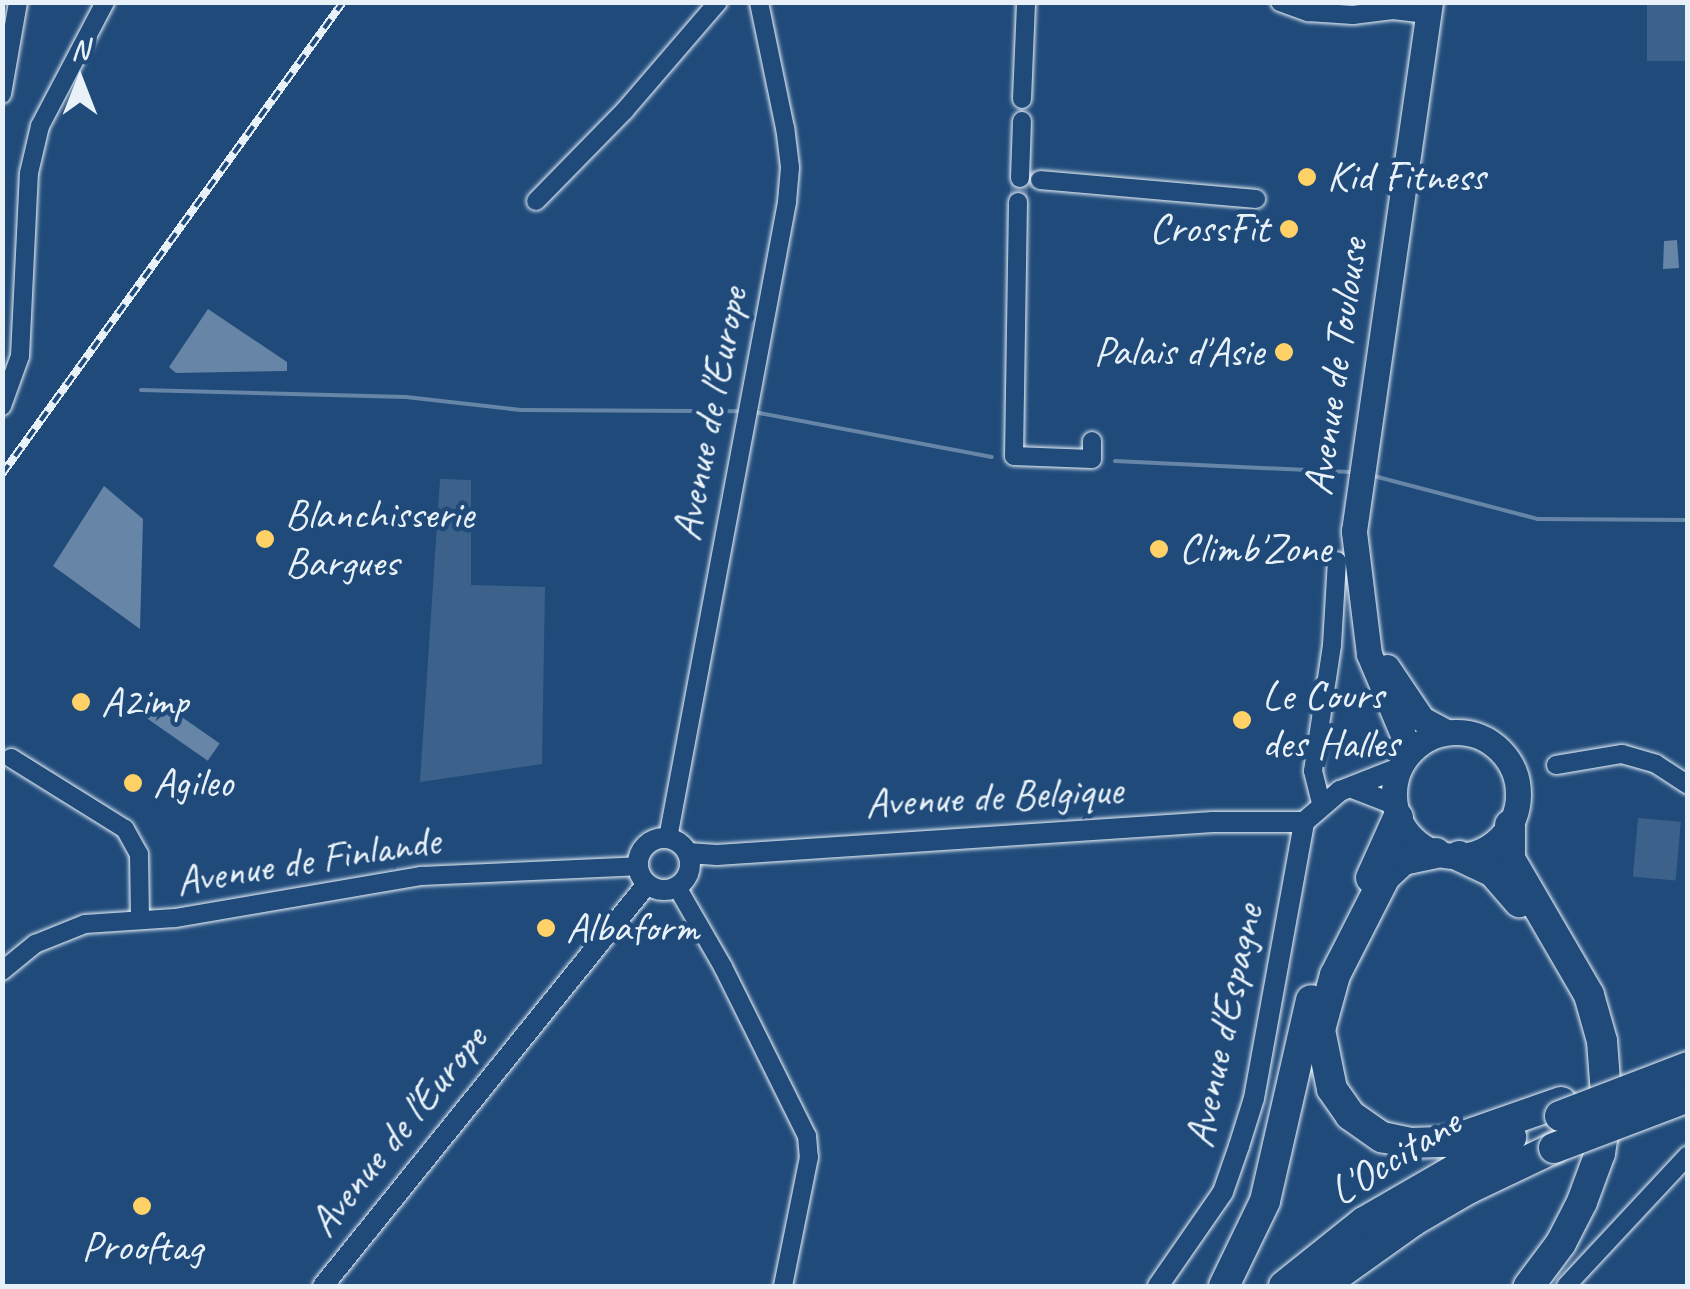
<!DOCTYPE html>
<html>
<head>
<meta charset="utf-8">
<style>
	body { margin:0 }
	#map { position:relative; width:1690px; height:1289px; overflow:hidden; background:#1f4a7a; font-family:Caveat,sans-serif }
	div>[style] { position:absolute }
	.green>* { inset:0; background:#3c628c; transform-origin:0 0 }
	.water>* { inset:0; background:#6685a7; transform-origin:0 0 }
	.stream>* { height:4px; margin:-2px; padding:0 2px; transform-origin:2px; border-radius:2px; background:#6685a7 }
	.minor-tunnel>* { height:18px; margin-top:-9px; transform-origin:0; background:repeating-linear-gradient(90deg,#3d638d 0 18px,transparent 0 27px) }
	.roads { filter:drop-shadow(0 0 2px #e8f1f8) drop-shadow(0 0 2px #e8f1f8) }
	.minor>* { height:18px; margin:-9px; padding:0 9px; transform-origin:9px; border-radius:9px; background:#1f4a7a }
	.tertiary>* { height:20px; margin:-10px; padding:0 10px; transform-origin:10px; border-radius:10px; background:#1f4a7a }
	.tertiary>.ring { margin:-10px; padding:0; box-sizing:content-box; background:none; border:20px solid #1f4a7a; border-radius:50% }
	.primary>* { height:25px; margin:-12.5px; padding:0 12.5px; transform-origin:12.5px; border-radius:12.5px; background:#1f4a7a }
	.primary>.ring { margin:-12.5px; padding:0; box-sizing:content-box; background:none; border:25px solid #1f4a7a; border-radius:50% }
	.motorway>* { height:30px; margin:-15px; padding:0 15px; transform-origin:15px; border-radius:15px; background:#1f4a7a }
	.rail>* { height:8px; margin-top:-4px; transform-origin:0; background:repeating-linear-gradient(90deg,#1f4a7a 0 11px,#e8f1f8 0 22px); box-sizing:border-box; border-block:2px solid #e8f1f8 }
	.bridges { filter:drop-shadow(0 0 2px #e8f1f8) drop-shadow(0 0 2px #e8f1f8) }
	.motorway-bridge>* { height:30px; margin:-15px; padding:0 15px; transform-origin:15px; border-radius:15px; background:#1f4a7a }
	.dots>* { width:28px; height:28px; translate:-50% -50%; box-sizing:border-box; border:5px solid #1f4a7a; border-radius:50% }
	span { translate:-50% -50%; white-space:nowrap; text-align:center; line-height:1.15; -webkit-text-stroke:9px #1f4a7a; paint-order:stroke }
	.poi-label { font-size:42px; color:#e8f1f8 }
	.left { translate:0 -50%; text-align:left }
	.right { translate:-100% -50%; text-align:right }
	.street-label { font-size:42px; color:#e8f1f8 }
	.frame { position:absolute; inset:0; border:5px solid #e8f1f8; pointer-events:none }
	.north { position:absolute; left:30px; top:30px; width:100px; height:100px; -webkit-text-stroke:8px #1f4a7a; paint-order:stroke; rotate:0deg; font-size:28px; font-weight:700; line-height:40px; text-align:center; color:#e8f1f8 }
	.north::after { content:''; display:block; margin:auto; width:35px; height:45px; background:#e8f1f8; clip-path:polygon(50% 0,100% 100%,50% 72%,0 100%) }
</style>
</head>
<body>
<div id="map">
	<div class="green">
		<div style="left:1647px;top:3px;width:39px;height:58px"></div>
		<div style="clip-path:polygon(440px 479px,471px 480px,471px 585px,545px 587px,542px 764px,420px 782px)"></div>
		<div style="left:1638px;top:818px;width:43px;height:59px;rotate:5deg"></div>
	</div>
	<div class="water">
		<div style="clip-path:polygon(1677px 240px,1679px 268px,1663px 269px,1664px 241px)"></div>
		<div style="clip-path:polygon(208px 309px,287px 362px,287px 371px,176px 373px,169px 367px)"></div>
		<div style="clip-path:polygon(104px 486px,143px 519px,140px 629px,53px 566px)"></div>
		<div style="left:146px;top:692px;width:90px;height:21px;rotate:35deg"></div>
	</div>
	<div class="stream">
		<div style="left:141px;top:390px;width:265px;rotate:1.5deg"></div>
		<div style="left:406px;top:397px;width:115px;rotate:6.5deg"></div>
		<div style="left:520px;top:410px;width:220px;rotate:0.3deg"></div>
		<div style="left:754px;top:412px;width:242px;rotate:10.7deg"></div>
		<div style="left:1115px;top:461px;width:235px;rotate:2.7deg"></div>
		<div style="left:1370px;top:475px;width:174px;rotate:14.7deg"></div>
		<div style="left:1538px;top:519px;width:150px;rotate:0.4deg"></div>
	</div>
	<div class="minor-tunnel">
		<div style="left:1018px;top:202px;width:24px;rotate:-85deg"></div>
		<div style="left:1020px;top:178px;width:20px;rotate:6deg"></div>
	</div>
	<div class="roads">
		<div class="minor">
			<div style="left:1280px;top:2px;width:30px;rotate:20deg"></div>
			<div style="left:1308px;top:12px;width:45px;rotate:3.8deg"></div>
			<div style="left:1353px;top:15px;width:40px;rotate:-7.1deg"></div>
			<div style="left:1393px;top:10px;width:34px;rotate:7deg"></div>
			<div style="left:2px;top:94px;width:93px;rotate:-80.1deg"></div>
			<div style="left:1022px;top:99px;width:97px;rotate:-87.6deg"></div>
			<div style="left:1020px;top:178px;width:57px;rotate:-88deg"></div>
			<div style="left:1040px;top:180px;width:217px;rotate:5deg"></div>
			<div style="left:536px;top:201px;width:127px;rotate:-45.6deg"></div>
			<div style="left:625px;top:110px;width:143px;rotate:-49.3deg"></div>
			<div style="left:1018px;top:202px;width:254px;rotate:90.9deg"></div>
			<div style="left:1014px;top:456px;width:78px;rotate:2.2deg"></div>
			<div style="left:1092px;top:459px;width:18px;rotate:-90deg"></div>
			<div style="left:2px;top:406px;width:53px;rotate:-70.2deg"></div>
			<div style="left:20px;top:356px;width:183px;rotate:-87.2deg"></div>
			<div style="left:29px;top:173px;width:48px;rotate:-76.8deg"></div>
			<div style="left:40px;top:126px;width:140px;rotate:-62.3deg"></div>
			<div style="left:11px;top:758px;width:134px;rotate:31.9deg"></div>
			<div style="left:125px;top:829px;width:29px;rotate:61deg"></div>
			<div style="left:139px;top:854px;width:66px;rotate:89.1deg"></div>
			<div style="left:1556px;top:765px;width:67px;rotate:-9.5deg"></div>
			<div style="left:1622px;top:754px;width:35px;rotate:16deg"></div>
			<div style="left:1656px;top:764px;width:38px;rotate:33deg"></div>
			<div style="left:1321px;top:803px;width:33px;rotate:-104deg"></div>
			<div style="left:1313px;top:771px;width:127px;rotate:-81.4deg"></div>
			<div style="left:1332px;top:645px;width:84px;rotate:-86.6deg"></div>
			<div style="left:668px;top:838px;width:647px;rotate:-79.4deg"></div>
			<div style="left:787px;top:202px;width:35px;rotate:-85deg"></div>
			<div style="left:790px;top:167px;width:39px;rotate:-97deg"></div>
			<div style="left:785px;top:128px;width:129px;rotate:-101.7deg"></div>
			<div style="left:677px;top:887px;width:92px;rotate:60.1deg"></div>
			<div style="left:723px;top:967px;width:189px;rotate:63.6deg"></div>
			<div style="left:807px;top:1136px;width:21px;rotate:85deg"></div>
			<div style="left:809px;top:1157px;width:132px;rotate:101.4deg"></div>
			<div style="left:2px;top:971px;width:43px;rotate:-39.3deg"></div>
			<div style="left:35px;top:944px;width:54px;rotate:-21.8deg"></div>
			<div style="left:85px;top:924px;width:90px;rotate:-3.8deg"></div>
			<div style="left:175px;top:918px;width:250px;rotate:-9.7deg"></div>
			<div style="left:421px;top:876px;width:217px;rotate:-2.6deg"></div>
			<div style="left:1566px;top:1286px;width:179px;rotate:-47deg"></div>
		</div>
		<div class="tertiary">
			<div style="left:1352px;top:788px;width:45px;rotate:20.9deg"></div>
			<div class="ring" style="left:638px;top:838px;width:32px;height:32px"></div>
			<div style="left:688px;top:853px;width:29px;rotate:4deg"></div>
			<div style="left:717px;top:855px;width:497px;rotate:-3.8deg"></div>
			<div style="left:1213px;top:822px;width:91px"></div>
			<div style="left:323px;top:1286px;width:516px;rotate:-51.13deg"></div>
			<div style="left:1158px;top:1286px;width:114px;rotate:-55.3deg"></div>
			<div style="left:1223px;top:1192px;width:49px;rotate:-70.8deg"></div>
			<div style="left:1239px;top:1146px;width:50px;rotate:-72.6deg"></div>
			<div style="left:1254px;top:1098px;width:280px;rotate:-79.7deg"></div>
			<div style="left:1304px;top:822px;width:48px;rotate:-40.7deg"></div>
			<div style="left:1340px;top:791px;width:63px;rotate:-21.3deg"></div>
		</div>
		<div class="primary">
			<div style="left:1387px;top:667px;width:63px;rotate:56.1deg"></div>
			<div style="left:1422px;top:719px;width:27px;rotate:28deg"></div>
			<div class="ring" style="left:1394px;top:732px;width:99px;height:99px"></div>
			<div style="left:1403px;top:761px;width:26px;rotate:-90deg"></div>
			<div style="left:1403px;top:735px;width:88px;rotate:-112.8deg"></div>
			<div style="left:1369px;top:654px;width:124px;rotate:-97deg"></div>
			<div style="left:1354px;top:531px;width:534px;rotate:-81.82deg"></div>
		</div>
		<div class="motorway">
			<div style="left:1510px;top:825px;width:34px;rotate:90deg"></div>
			<div style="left:1510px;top:859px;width:157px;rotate:59.8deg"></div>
			<div style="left:1589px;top:995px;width:48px;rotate:74.2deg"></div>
			<div style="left:1602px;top:1041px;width:67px;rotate:85.7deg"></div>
			<div style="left:1607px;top:1108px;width:46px;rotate:98.8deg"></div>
			<div style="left:1600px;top:1153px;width:52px;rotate:110.2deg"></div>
			<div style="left:1582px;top:1202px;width:46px;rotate:117.1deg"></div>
			<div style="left:1561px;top:1243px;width:54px;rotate:126.7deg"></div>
			<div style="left:1436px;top:853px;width:34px;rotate:168deg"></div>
			<div style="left:1403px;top:860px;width:25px;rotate:137deg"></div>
			<div style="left:1385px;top:877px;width:110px;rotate:117deg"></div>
			<div style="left:1335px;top:975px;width:57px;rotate:105.3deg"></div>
			<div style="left:1320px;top:1030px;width:60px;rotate:78.5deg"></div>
			<div style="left:1332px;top:1089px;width:32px;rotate:55deg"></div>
			<div style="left:1350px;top:1115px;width:39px;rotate:35deg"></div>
			<div style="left:1382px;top:1137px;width:29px;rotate:12deg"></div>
			<div style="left:1410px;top:1143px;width:37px;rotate:-2deg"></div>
			<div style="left:1447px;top:1142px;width:121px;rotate:-19.3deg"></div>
			<div style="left:1459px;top:856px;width:38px;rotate:25deg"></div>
			<div style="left:1493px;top:872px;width:40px;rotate:49deg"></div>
			<div style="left:1371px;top:878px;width:66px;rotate:-65.8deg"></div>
			<div style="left:1224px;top:1286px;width:94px;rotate:-64.2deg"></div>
			<div style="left:1265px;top:1201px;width:206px;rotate:-77.1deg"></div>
			<div style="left:1284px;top:1286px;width:102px;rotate:-38.7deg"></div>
			<div style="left:1364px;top:1222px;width:170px;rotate:-30deg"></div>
			<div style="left:1322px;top:1286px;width:112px;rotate:-35.5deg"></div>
			<div style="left:1413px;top:1221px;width:64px;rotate:-30.2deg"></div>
			<div style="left:1468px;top:1189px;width:95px;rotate:-25.5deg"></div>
		</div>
	</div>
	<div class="rail">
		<div style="left:2px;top:474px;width:582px;rotate:-54.15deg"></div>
	</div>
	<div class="bridges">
		<div class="motorway-bridge">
			<div style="left:1560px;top:1116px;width:137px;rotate:-20.9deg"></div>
			<div style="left:1554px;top:1148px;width:143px;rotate:-20.8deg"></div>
		</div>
	</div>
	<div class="dots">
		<div style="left:1307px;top:177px;background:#ffd166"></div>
		<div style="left:1289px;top:229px;background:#ffd166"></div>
		<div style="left:1284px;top:352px;background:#ffd166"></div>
		<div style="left:265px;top:539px;background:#ffd166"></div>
		<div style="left:1159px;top:549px;background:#ffd166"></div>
		<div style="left:81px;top:702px;background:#ffd166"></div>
		<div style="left:1242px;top:720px;background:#ffd166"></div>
		<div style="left:133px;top:783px;background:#ffd166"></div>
		<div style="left:546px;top:928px;background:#ffd166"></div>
		<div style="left:142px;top:1206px;background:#ffd166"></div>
	</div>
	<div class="poi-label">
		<span class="left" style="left:1327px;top:177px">Kid Fitness</span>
		<span class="right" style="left:1269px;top:229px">CrossFit</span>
		<span class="right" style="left:1264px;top:352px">Palais d'Asie</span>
		<span class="left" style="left:285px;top:539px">Blanchisserie<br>Bargues</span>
		<span class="left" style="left:1179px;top:549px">Climb'Zone</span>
		<span class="left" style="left:1262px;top:720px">Le Cours<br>des Halles</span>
		<span class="left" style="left:101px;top:702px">A2imp</span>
		<span class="left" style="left:153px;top:783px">Agileo</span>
		<span class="left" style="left:566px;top:928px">Albaform</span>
		<span style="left:142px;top:1247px">Prooftag</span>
	</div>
	<div class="street-label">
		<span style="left:1336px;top:367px;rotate:-82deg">Avenue de Toulouse</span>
		<span style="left:710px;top:414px;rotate:-79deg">Avenue de l'Europe</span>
		<span style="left:994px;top:797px;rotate:-3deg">Avenue de Belgique</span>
		<span style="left:308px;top:861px;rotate:-9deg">Avenue de Finlande</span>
		<span style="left:1224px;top:1026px;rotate:-78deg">Avenue d'Espagne</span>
		<span style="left:398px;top:1131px;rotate:-51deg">Avenue de l'Europe</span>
		<span style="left:1395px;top:1157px;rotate:-32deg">L'Occitane</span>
	</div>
	<div class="frame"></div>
	<div class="north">N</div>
</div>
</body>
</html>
